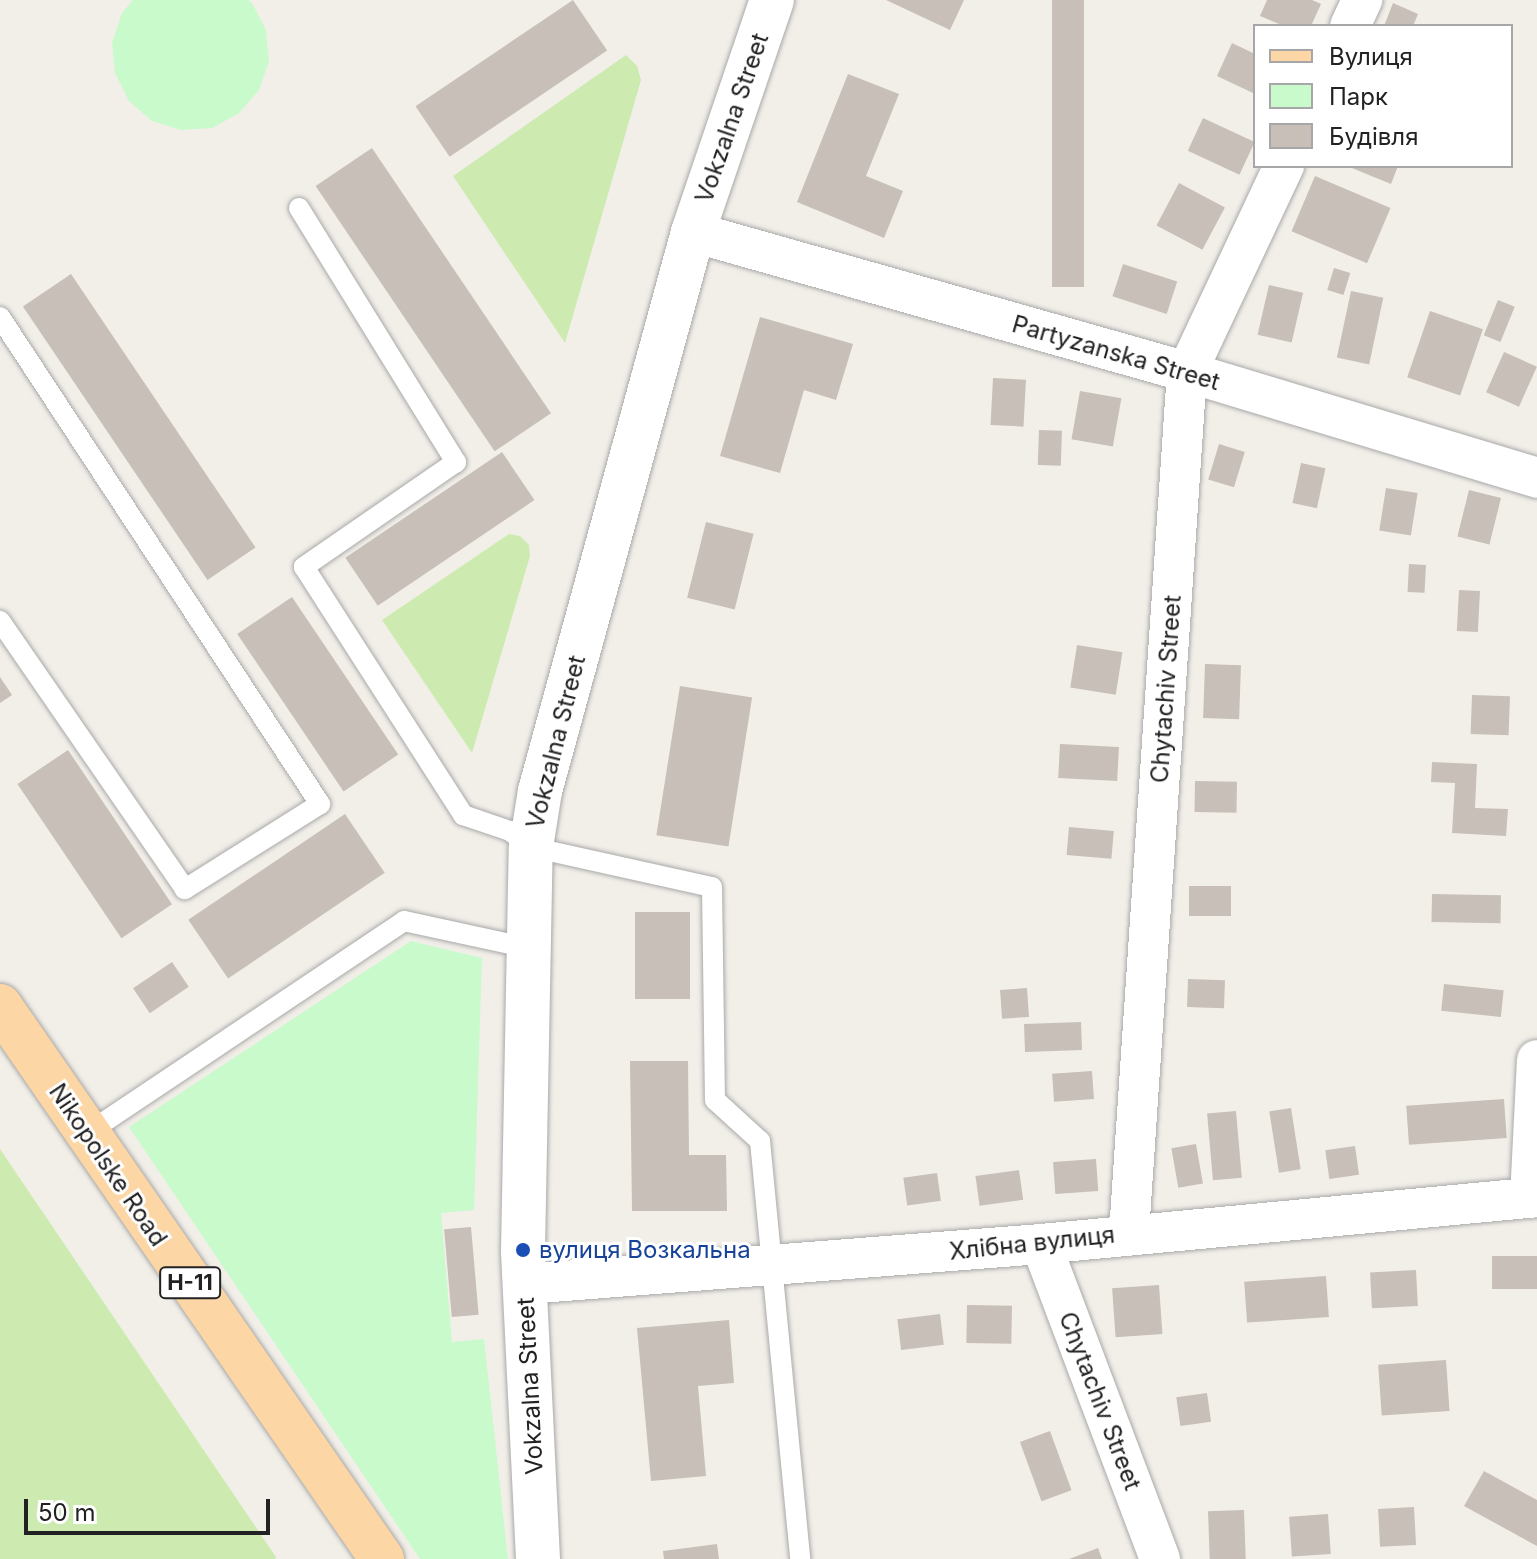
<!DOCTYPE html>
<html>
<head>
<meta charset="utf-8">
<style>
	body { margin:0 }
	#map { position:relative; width:1537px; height:1559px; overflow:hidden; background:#f2efe9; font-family:Inter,sans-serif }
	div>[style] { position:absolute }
	.grass>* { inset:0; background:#cdebb0 }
	.park>* { inset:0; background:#c8facc }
	.building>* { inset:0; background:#c7bfb8; transform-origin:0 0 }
	.roads { filter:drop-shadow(0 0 2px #a9a9a9) drop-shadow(0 0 2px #a9a9a9) }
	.service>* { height:20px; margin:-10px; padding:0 10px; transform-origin:10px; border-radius:10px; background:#fff }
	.minor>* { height:40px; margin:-20px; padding:0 20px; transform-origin:20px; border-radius:20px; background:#fff }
	.tertiary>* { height:44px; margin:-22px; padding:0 22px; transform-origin:22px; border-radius:22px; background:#fff }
	.primary>* { height:44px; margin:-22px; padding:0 22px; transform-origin:22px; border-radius:22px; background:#fcd6a4 }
	.dots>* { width:22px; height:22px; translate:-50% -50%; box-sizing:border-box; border:4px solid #fff; border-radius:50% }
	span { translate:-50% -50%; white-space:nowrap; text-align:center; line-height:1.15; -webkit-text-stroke:6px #fff; paint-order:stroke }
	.shield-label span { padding:2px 6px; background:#fff; border:2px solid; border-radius:6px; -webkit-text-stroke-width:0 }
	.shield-label { font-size:22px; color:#222; font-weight:700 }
	.street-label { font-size:24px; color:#222 }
	.transit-label { font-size:24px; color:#164399 }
	.left { translate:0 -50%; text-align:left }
	.legend { position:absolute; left:1253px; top:24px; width:260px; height:144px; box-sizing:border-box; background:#fff; border:2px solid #a7a7a7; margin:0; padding:10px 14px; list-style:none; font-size:24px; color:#222 }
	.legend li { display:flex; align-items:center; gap:16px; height:40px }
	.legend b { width:40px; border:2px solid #a7a7a7 }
	.scale { position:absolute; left:24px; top:1499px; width:246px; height:36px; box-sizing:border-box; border:4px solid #222; border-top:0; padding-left:10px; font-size:24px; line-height:28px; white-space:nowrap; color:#222; -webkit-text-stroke:6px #fff; paint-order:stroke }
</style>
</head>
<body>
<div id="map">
	<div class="grass">
		<div style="clip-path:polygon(626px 55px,637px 66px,641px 80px,565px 343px,453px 176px)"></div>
		<div style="clip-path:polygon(509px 534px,520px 536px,529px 545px,530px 556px,472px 753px,382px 620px)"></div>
		<div style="clip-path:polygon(0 1149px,276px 1557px,275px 1559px,0 1559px)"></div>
	</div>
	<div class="park">
		<div style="clip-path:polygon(133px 0,248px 0,252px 3px,266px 30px,269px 61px,259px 90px,239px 113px,212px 128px,181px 130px,152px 121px,129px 101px,115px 73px,112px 43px,122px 13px)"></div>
		<div style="clip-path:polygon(411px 941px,482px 958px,474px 1210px,441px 1213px,452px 1342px,484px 1339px,508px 1559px,420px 1559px,129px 1127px)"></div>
	</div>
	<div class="building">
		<div style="left:573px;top:0;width:61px;height:190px;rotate:56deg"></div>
		<div style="clip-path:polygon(886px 0,964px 0,950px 30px)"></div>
		<div style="left:1052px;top:0;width:32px;height:287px"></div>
		<div style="clip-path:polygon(1267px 0,1312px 0,1321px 4px,1311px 26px,1284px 26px,1260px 16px)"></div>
		<div style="clip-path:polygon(1393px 3px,1418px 14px,1413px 26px,1384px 26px)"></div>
		<div style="clip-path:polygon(1232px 43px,1255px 54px,1255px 94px,1217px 76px)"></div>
		<div style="clip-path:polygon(848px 74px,899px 94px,866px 176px,903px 191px,884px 238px,797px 202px)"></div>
		<div style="left:1203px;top:118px;width:57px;height:36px;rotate:25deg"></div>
		<div style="left:372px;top:148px;width:320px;height:68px;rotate:56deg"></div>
		<div style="clip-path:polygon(1347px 166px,1398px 166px,1391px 184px)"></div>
		<div style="left:1315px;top:176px;width:82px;height:60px;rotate:23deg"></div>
		<div style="left:1179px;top:183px;width:52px;height:48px;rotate:28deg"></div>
		<div style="left:1123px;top:264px;width:57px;height:34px;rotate:18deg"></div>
		<div style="left:1334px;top:268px;width:17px;height:23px;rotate:17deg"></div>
		<div style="left:71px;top:274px;width:330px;height:58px;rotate:56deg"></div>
		<div style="left:1269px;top:285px;width:35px;height:51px;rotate:13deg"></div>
		<div style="left:1351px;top:291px;width:33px;height:68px;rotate:12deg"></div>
		<div style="left:1498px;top:300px;width:18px;height:38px;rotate:22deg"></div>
		<div style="left:1430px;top:311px;width:56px;height:70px;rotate:19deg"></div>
		<div style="clip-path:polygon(760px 317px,853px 344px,836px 400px,804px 390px,780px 473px,720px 456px)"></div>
		<div style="left:1504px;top:352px;width:36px;height:44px;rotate:24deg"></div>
		<div style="left:993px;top:378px;width:33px;height:47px;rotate:3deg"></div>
		<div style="left:1080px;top:391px;width:42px;height:49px;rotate:10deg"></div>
		<div style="left:1039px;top:430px;width:23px;height:35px;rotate:2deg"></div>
		<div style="left:1219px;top:444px;width:27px;height:37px;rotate:17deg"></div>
		<div style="left:502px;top:452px;width:58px;height:189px;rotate:56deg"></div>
		<div style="left:1301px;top:463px;width:25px;height:41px;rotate:12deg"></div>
		<div style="left:1386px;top:488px;width:32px;height:43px;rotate:9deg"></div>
		<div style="left:1469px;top:490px;width:33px;height:48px;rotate:14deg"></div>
		<div style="left:706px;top:522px;width:49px;height:78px;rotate:14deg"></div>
		<div style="left:1409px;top:564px;width:17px;height:28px;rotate:3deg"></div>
		<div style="left:1459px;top:590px;width:21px;height:41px;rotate:3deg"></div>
		<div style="left:292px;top:597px;width:190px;height:66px;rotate:56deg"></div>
		<div style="left:1077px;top:645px;width:46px;height:43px;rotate:9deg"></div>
		<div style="left:1205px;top:664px;width:36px;height:54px;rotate:2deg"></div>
		<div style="clip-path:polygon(0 677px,12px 695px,0 703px)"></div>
		<div style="left:680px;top:686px;width:73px;height:151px;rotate:9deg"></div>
		<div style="left:1472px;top:695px;width:38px;height:39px;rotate:2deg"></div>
		<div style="left:1060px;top:744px;width:59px;height:34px;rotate:3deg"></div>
		<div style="left:68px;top:750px;width:186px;height:61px;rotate:56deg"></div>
		<div style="clip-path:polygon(1432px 762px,1477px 764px,1475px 808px,1508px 809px,1506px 836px,1452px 833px,1455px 783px,1431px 782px)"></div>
		<div style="left:1195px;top:781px;width:42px;height:31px;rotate:1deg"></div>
		<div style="left:345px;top:814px;width:71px;height:189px;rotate:56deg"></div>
		<div style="left:1069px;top:827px;width:45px;height:28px;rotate:5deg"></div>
		<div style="left:1189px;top:886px;width:42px;height:30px"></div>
		<div style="left:1432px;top:894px;width:69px;height:28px;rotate:1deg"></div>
		<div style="left:635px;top:912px;width:55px;height:87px"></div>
		<div style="left:172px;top:962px;width:30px;height:47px;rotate:56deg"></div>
		<div style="left:1188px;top:979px;width:37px;height:28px;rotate:2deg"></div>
		<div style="left:1444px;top:984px;width:60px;height:27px;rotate:6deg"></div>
		<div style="left:1027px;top:988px;width:29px;height:27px;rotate:86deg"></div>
		<div style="left:1081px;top:1022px;width:28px;height:57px;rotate:88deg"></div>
		<div style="clip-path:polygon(630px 1061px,688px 1061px,689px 1155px,726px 1155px,727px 1211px,632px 1211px)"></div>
		<div style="left:1092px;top:1071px;width:28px;height:40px;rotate:86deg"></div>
		<div style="left:1504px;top:1099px;width:39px;height:98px;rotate:86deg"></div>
		<div style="left:1291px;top:1108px;width:62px;height:22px;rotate:81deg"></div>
		<div style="left:1236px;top:1111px;width:67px;height:29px;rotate:85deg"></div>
		<div style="left:1196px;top:1144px;width:40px;height:25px;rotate:80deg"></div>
		<div style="left:1355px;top:1146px;width:29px;height:30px;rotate:82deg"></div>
		<div style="left:1096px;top:1159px;width:32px;height:43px;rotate:86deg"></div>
		<div style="left:1019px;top:1170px;width:30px;height:44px;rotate:82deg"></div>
		<div style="left:937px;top:1173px;width:28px;height:34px;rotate:82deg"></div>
		<div style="left:471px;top:1227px;width:88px;height:27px;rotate:85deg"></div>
		<div style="left:1537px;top:1256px;width:33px;height:45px;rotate:90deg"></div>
		<div style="left:1416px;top:1270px;width:36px;height:46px;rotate:87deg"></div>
		<div style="left:1326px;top:1276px;width:41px;height:82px;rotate:86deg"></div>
		<div style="left:1159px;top:1285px;width:49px;height:47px;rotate:86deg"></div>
		<div style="left:967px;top:1305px;width:45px;height:38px;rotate:1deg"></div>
		<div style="left:940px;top:1314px;width:31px;height:43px;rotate:83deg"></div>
		<div style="clip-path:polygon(729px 1320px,734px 1383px,698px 1386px,706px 1476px,651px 1481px,637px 1328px)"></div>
		<div style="left:1446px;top:1360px;width:51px;height:68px;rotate:86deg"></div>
		<div style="left:1207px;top:1393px;width:29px;height:31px;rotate:82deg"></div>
		<div style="left:1050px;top:1431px;width:63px;height:32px;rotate:70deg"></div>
		<div style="clip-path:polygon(1484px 1471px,1537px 1500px,1537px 1546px,1464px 1506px)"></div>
		<div style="left:1414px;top:1507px;width:38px;height:36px;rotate:87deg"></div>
		<div style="left:1244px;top:1510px;width:49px;height:36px;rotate:88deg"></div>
		<div style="left:1328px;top:1514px;width:40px;height:39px;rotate:86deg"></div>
		<div style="clip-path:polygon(717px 1544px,719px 1559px,664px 1559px,663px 1551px)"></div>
		<div style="clip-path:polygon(1098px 1548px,1102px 1559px,1069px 1559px)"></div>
	</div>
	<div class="roads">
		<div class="service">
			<div style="left:299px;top:208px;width:299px;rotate:58.3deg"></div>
			<div style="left:456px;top:462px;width:185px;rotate:145.4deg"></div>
			<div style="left:304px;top:567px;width:295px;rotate:57.3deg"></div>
			<div style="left:463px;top:815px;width:50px;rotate:18.8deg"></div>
			<div style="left:510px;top:831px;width:26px;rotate:37deg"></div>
			<div style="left:531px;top:847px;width:185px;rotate:12.5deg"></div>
			<div style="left:712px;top:887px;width:213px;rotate:89.2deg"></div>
			<div style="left:715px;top:1100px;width:61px;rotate:42.3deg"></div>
			<div style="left:760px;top:1141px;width:420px;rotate:84.5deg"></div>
			<div style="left:0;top:317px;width:583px;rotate:56.69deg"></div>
			<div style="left:320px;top:804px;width:160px;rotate:147.8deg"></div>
			<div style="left:185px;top:889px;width:326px;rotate:-124.6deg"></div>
			<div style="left:86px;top:1134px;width:383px;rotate:-33.8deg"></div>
			<div style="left:404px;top:921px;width:128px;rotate:12.2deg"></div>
		</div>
		<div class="minor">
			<div style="left:1350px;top:26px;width:29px;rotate:-65deg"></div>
			<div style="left:693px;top:232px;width:513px;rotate:15.82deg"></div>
			<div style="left:1187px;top:372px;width:366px;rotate:16.8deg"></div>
			<div style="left:1530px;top:1198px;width:138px;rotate:-87.1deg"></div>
			<div style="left:1129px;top:1233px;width:863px;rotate:-86.15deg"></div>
			<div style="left:1187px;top:372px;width:228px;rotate:-64.8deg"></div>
			<div style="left:1041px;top:1244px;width:337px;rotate:69.3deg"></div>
			<div style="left:526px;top:1284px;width:517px;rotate:-4.44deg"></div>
			<div style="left:1041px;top:1244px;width:498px;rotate:-5.4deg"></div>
		</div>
		<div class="tertiary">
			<div style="left:538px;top:1559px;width:309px;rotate:-92.8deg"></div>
			<div style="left:523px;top:1250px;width:403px;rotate:-88.9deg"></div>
			<div style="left:531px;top:847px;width:57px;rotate:-80.9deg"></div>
			<div style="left:540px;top:791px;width:580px;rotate:-74.69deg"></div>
			<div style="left:693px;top:232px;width:245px;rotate:-71.2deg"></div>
		</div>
		<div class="primary">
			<div style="left:0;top:1006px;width:672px;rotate:55.36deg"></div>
		</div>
	</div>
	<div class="dots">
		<div style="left:523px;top:1250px;background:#1a4fb4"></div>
	</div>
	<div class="shield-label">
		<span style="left:190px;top:1283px">Н-11</span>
	</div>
	<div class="street-label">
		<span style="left:732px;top:118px;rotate:-71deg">Vokzalna Street</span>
		<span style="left:1116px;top:353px;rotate:16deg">Partyzanska Street</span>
		<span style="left:1166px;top:689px;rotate:-86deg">Chytachiv Street</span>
		<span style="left:556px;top:742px;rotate:-76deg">Vokzalna Street</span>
		<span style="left:108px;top:1165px;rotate:56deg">Nikopolske Road</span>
		<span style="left:1032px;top:1243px;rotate:-6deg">Хлібна вулиця</span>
		<span style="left:530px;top:1386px;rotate:-93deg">Vokzalna Street</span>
		<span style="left:1100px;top:1401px;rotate:69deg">Chytachiv Street</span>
	</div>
	<div class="transit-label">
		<span class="left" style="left:539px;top:1250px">вулиця Возкальна</span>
	</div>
	<ul class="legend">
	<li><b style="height:10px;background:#fcd6a4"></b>Вулиця</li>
	<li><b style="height:22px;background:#c8facc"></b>Парк</li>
	<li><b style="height:22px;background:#c7bfb8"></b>Будівля</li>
	</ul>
	<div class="scale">50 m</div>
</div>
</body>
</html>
